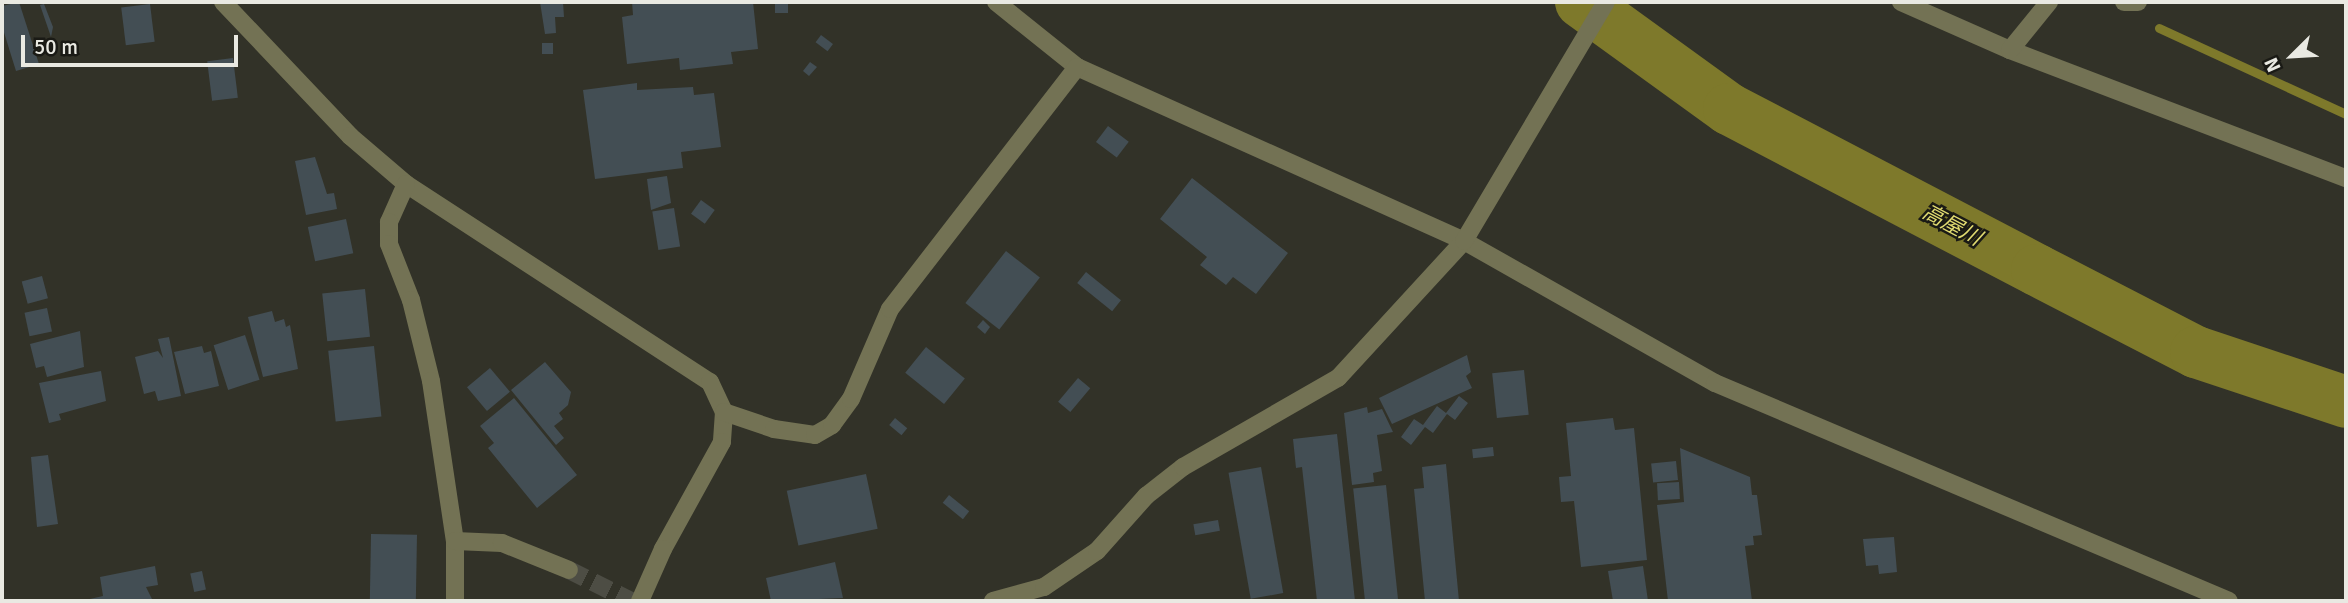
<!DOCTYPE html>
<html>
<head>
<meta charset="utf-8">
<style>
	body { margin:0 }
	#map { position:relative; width:2348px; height:603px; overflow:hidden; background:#323228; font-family:Signika,"Noto Sans JP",sans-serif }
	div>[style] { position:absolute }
	.stream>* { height:9px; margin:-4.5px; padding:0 4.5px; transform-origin:4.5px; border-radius:4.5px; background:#7e792b }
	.river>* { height:52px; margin:-26px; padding:0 26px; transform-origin:26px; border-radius:26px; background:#7e792b }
	.building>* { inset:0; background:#434e54; transform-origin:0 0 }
	.minor-tunnel>* { height:18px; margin-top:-9px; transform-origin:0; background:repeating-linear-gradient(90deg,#4d4d44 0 18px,transparent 0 27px) }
	.minor>* { height:18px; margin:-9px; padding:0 9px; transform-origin:9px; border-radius:9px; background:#737254 }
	span { translate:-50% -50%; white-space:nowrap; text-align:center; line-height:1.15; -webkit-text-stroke:5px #1a1a15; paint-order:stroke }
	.water-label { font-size:21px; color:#e1db71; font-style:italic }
	.frame { position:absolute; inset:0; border:4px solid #e9e9e2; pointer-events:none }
	.north { position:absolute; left:2257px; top:21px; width:70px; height:70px; -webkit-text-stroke:5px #1a1a15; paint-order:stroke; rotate:246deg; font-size:19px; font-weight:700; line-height:28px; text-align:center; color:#e9e9e2 }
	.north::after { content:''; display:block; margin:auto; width:24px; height:32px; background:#e9e9e2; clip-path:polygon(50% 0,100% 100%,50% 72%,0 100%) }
	.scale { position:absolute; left:21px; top:35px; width:217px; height:32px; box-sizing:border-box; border:4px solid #e9e9e2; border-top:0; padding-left:9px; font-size:21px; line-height:24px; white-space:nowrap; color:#e9e9e2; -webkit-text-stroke:5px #1a1a15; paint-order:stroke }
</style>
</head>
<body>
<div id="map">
	<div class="stream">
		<div style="left:2159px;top:28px;width:206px;rotate:24.7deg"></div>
	</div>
	<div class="river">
		<div style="left:1581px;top:2px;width:183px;rotate:35.9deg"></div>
		<div style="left:1729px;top:109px;width:348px;rotate:27.6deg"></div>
		<div style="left:2037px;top:270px;width:179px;rotate:27.3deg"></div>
		<div style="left:2196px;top:352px;width:158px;rotate:18.4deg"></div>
	</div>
	<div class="building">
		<div style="clip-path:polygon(19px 2px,39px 64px,16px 71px,2px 26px,2px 6px)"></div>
		<div style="clip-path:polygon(540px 2px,563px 2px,564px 17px,555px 17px,556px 33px,545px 34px)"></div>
		<div style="clip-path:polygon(632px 2px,753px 2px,758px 49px,731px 52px,733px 64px,680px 70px,679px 58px,627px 64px,622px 17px,633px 15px)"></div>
		<div style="left:775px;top:2px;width:13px;height:11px"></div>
		<div style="clip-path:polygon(44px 4px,53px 27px,51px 37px,40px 5px)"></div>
		<div style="left:150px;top:4px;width:38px;height:29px;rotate:83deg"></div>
		<div style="left:821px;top:35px;width:15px;height:9px;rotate:37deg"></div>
		<div style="left:542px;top:43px;width:11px;height:11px"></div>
		<div style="left:233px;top:58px;width:40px;height:26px;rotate:83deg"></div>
		<div style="clip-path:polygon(810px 62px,817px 67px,809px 76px,803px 71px)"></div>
		<div style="clip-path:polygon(637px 83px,637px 90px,693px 87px,694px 95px,714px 93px,721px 147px,681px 152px,683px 168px,595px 179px,583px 90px)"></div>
		<div style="left:1108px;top:126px;width:26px;height:20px;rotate:37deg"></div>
		<div style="clip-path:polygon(315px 157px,327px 194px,334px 193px,337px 209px,306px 215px,295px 161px)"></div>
		<div style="clip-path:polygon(667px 176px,671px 203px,651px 210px,647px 179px)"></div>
		<div style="clip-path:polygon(1192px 178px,1288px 253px,1256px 294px,1233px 277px,1226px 285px,1200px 265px,1207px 257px,1160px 219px)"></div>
		<div style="left:701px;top:200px;width:17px;height:17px;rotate:36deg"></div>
		<div style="left:674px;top:208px;width:39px;height:22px;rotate:81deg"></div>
		<div style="left:346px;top:219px;width:35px;height:39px;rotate:78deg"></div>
		<div style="left:1006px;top:251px;width:43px;height:66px;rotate:38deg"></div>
		<div style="left:1086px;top:272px;width:45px;height:14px;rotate:39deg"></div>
		<div style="left:42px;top:276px;width:23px;height:21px;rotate:75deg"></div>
		<div style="left:365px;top:289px;width:48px;height:43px;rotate:84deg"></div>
		<div style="left:47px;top:308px;width:24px;height:23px;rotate:78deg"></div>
		<div style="clip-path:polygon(272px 311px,275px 322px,284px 319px,286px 327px,290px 325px,298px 369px,263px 377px,248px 317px)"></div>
		<div style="clip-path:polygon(983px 320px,990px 327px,985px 334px,977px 327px)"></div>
		<div style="clip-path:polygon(80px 331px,84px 367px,47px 377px,44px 366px,36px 368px,30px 344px)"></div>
		<div style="left:245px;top:335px;width:47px;height:33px;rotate:72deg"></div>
		<div style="clip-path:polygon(169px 337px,181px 396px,158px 401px,155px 391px,144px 394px,135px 357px,158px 351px,163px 358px,158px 339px)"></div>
		<div style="clip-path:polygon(202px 346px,204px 353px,211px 351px,219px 386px,185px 394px,174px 352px)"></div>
		<div style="left:374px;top:346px;width:71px;height:46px;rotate:84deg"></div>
		<div style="left:926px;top:347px;width:50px;height:33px;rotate:39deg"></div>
		<div style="clip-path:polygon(1467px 355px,1471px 372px,1466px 376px,1472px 388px,1392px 424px,1379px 398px)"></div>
		<div style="clip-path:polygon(545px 362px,571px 392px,568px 405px,559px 413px,563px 419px,554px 426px,564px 438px,556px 445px,511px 390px)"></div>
		<div style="left:490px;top:368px;width:31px;height:30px;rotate:50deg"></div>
		<div style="left:1524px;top:370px;width:45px;height:32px;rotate:84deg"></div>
		<div style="clip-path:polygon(101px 371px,106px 401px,59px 414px,61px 420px,49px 423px,39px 383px)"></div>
		<div style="left:1078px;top:378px;width:16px;height:31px;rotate:40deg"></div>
		<div style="clip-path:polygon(1459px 396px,1468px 403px,1455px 420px,1447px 414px,1433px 433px,1425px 427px,1411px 445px,1401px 437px,1414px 419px,1423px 425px,1437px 406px,1446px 413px)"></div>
		<div style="clip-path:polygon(514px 398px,577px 475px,537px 508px,488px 448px,494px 443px,480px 426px)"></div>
		<div style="clip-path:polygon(1367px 407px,1368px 413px,1382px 409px,1393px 432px,1377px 435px,1382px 471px,1373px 473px,1374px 482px,1352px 485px,1344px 413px)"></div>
		<div style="left:895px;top:418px;width:16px;height:9px;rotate:40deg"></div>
		<div style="clip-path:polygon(1613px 418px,1615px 430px,1634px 428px,1647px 560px,1581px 567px,1574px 501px,1561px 502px,1559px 477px,1571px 476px,1566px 423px)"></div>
		<div style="clip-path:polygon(1337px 434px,1355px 601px,1317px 601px,1302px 467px,1296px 468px,1293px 439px)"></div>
		<div style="left:1493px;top:447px;width:9px;height:21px;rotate:84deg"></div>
		<div style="clip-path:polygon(1680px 448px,1750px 477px,1752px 495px,1757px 495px,1762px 535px,1753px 536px,1754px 545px,1745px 546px,1752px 601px,1668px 601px,1657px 505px,1684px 502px)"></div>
		<div style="clip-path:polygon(48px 455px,58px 524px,37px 527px,31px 457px)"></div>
		<div style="left:1676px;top:461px;width:19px;height:25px;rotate:84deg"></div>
		<div style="clip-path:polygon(1446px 464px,1459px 601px,1425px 601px,1414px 489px,1424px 488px,1422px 467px)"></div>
		<div style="left:1261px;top:467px;width:128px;height:33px;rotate:80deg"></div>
		<div style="left:866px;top:474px;width:56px;height:81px;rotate:78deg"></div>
		<div style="left:1679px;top:482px;width:17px;height:22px;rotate:87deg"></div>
		<div style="left:1386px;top:485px;width:117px;height:33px;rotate:84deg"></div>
		<div style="left:949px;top:495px;width:26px;height:10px;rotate:39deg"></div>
		<div style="left:1218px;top:520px;width:11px;height:25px;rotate:80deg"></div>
		<div style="left:371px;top:534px;width:46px;height:67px;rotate:1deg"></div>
		<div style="clip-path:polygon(1894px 537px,1897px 572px,1879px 574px,1878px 565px,1866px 566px,1863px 539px)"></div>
		<div style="clip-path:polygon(835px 562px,843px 598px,771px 601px,766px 578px)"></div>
		<div style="clip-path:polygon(155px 566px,158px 585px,146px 587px,153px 601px,81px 601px,103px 596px,100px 577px)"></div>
		<div style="clip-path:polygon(1643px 566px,1648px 601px,1613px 601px,1608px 571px)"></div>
		<div style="left:202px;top:571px;width:19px;height:12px;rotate:78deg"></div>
	</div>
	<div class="minor-tunnel">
		<div style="left:569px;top:570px;width:69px;rotate:26.6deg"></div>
	</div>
	<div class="minor">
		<div style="left:223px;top:2px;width:185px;rotate:46.5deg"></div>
		<div style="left:350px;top:136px;width:74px;rotate:40.6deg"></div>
		<div style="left:406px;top:184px;width:363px;rotate:33.1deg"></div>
		<div style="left:710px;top:382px;width:33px;rotate:65deg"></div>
		<div style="left:724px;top:412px;width:30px;rotate:94deg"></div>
		<div style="left:722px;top:442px;width:122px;rotate:118.9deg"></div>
		<div style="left:663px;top:549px;width:57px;rotate:113.9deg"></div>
		<div style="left:996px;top:2px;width:104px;rotate:38.7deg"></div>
		<div style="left:1077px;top:67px;width:424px;rotate:24.2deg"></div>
		<div style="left:1464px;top:241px;width:288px;rotate:29.5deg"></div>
		<div style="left:1715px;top:383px;width:558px;rotate:22.98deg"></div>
		<div style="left:1901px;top:2px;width:119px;rotate:23.8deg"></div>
		<div style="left:2010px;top:50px;width:360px;rotate:20.9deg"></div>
		<div style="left:2124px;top:2px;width:14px"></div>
		<div style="left:2010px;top:50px;width:62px;rotate:-50.9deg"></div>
		<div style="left:406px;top:184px;width:42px;rotate:114.1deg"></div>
		<div style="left:389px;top:222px;width:22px;rotate:90deg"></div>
		<div style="left:389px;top:244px;width:60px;rotate:68.6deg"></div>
		<div style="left:411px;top:300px;width:83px;rotate:76.1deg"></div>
		<div style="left:431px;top:381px;width:162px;rotate:81.5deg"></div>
		<div style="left:455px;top:541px;width:60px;rotate:90deg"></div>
		<div style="left:724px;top:412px;width:53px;rotate:18.8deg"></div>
		<div style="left:774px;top:429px;width:41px;rotate:8.3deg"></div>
		<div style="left:815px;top:435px;width:20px;rotate:-30deg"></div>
		<div style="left:832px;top:425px;width:32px;rotate:-54deg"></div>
		<div style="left:851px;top:399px;width:98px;rotate:-66.6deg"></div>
		<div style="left:890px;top:309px;width:306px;rotate:-52.3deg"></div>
		<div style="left:455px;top:541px;width:47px;rotate:2.4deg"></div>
		<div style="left:502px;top:543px;width:72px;rotate:21.9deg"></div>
		<div style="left:993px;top:601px;width:53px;rotate:-15.4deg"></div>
		<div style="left:1044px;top:587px;width:64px;rotate:-34.2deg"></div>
		<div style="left:1097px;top:551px;width:74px;rotate:-48.3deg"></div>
		<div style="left:1146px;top:496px;width:47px;rotate:-38.1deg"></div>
		<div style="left:1183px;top:467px;width:179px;rotate:-29.9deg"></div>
		<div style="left:1338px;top:378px;width:186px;rotate:-47.4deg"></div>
		<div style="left:1464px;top:241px;width:278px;rotate:-59.3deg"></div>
	</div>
	<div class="water-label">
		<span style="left:1952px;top:225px;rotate:28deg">高屋川</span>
	</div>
	<div class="frame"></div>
	<div class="north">N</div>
	<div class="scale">50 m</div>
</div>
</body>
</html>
